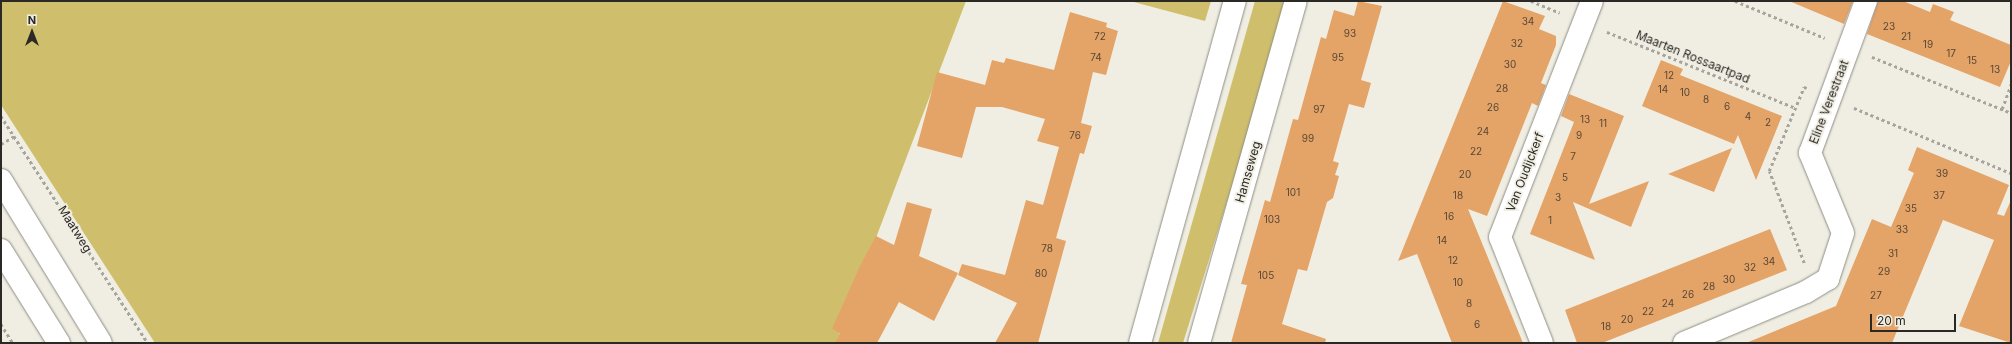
<!DOCTYPE html>
<html>
<head>
<meta charset="utf-8">
<style>
	body { margin:0 }
	#map { position:relative; width:2012px; height:344px; overflow:hidden; background:#f0eee3; font-family:Inter,sans-serif }
	div>[style] { position:absolute }
	.green>* { inset:0; background:#cfbf6c }
	.building>* { inset:0; background:#e4a367 }
	.path>* { height:2.5px; margin-top:-1.25px; transform-origin:0; background:repeating-linear-gradient(90deg,#a6a49c 0 3px,transparent 0 6px) }
	.roads { filter:drop-shadow(0 0 1px #8e8d83) drop-shadow(0 0 1px #8e8d83) }
	.minor>* { height:22px; margin:-11px; padding:0 11px; transform-origin:11px; border-radius:11px; background:#fff }
	.tertiary>* { height:22px; margin:-11px; padding:0 11px; transform-origin:11px; border-radius:11px; background:#fff }
	.secondary>* { height:22px; margin:-11px; padding:0 11px; transform-origin:11px; border-radius:11px; background:#fff }
	span { translate:-50% -50%; white-space:nowrap; text-align:center; line-height:1.15; -webkit-text-stroke:3.5px #f0eee3; paint-order:stroke }
	.number-label { font-size:10px; color:#584836 }
	.number-label span { -webkit-text-stroke-width:0 }
	.street-label { font-size:12px; color:#2a2925 }
	.frame { position:absolute; inset:0; border:2px solid #2a2925; pointer-events:none }
	.north { position:absolute; left:12px; top:12px; width:40px; height:40px; -webkit-text-stroke:3px #f0eee3; paint-order:stroke; rotate:0deg; font-size:11px; font-weight:700; line-height:16px; text-align:center; color:#2a2925 }
	.north::after { content:''; display:block; margin:auto; width:14px; height:18px; background:#2a2925; clip-path:polygon(50% 0,100% 100%,50% 72%,0 100%) }
	.scale { position:absolute; left:1870px; top:314px; width:86px; height:18px; box-sizing:border-box; border:2px solid #2a2925; border-top:0; padding-left:5px; font-size:12px; line-height:14px; white-space:nowrap; color:#2a2925; -webkit-text-stroke:3px #f0eee3; paint-order:stroke }
</style>
</head>
<body>
<div id="map">
	<div class="green">
		<div style="clip-path:polygon(1px 1px,966px 1px,836px 343px,155px 343px,1px 105px)"></div>
		<div style="clip-path:polygon(1130px 1px,1211px 1px,1205px 21px)"></div>
		<div style="clip-path:polygon(1255px 1px,1287px 1px,1283px 22px,1183px 343px,1158px 343px)"></div>
	</div>
	<div class="building">
		<div style="clip-path:polygon(1358px 1px,1382px 6px,1361px 80px,1371px 83px,1364px 108px,1349px 104px,1333px 161px,1339px 163px,1335px 175px,1339px 176px,1333px 198px,1327px 202px,1307px 271px,1298px 269px,1282px 324px,1326px 339px,1325px 343px,1231px 343px,1247px 285px,1241px 284px,1265px 200px,1270px 202px,1293px 119px,1298px 120px,1321px 37px,1326px 39px,1334px 10px,1354px 16px)"></div>
		<div style="clip-path:polygon(1503px 1px,1545px 16px,1539px 29px,1556px 36px,1556px 45px,1541px 83px,1546px 85px,1538px 106px,1532px 103px,1487px 216px,1468px 209px,1523px 343px,1452px 343px,1417px 254px,1398px 261px)"></div>
		<div style="clip-path:polygon(1789px 1px,1853px 1px,1844px 24px)"></div>
		<div style="clip-path:polygon(1878px 1px,1903px 1px,1930px 12px,1933px 4px,1954px 12px,1950px 20px,2011px 45px,2011px 61px,2000px 87px,1867px 34px)"></div>
		<div style="clip-path:polygon(1070px 12px,1107px 23px,1106px 27px,1118px 31px,1106px 75px,1093px 72px,1081px 123px,1092px 126px,1084px 154px,1080px 153px,1056px 238px,1066px 241px,1038px 343px,995px 343px,1017px 303px,958px 275px,962px 264px,1005px 275px,1026px 200px,1043px 205px,1059px 147px,1037px 141px,1045px 119px,1002px 107px,976px 107px,962px 158px,917px 146px,937px 72px,985px 85px,992px 60px,1004px 63px,1006px 58px,1054px 70px)"></div>
		<div style="clip-path:polygon(1661px 60px,1683px 69px,1680px 75px,1782px 116px,1756px 180px,1738px 135px,1734px 144px,1642px 106px)"></div>
		<div style="clip-path:polygon(1569px 94px,1624px 116px,1589px 204px,1649px 181px,1631px 227px,1573px 202px,1595px 260px,1530px 234px,1574px 122px,1561px 116px)"></div>
		<div style="clip-path:polygon(1917px 147px,2009px 185px,1997px 214px,2004px 216px,2011px 200px,2011px 343px,1959px 326px,1994px 240px,1943px 220px,1892px 343px,1746px 343px,1836px 306px,1872px 219px,1891px 227px,1914px 173px,1908px 170px)"></div>
		<div style="clip-path:polygon(1732px 148px,1714px 192px,1668px 174px)"></div>
		<div style="clip-path:polygon(907px 202px,932px 209px,919px 256px,958px 273px,934px 321px,899px 302px,877px 343px,835px 343px,840px 333px,832px 329px,860px 266px,876px 236px,894px 245px)"></div>
		<div style="clip-path:polygon(1770px 229px,1787px 270px,1602px 343px,1577px 343px,1565px 310px)"></div>
	</div>
	<div class="path">
		<div style="left:1531px;top:1px;width:31px;rotate:22deg"></div>
		<div style="left:1735px;top:1px;width:97px;rotate:22.3deg"></div>
		<div style="left:1607px;top:32px;width:204px;rotate:21.9deg"></div>
		<div style="left:1872px;top:57px;width:150px;rotate:21.9deg"></div>
		<div style="left:1854px;top:108px;width:170px;rotate:22.5deg"></div>
		<div style="left:2002px;top:109px;width:27px;rotate:-70deg"></div>
		<div style="left:1px;top:116px;width:270px;rotate:57.1deg"></div>
		<div style="left:1px;top:144px;width:17px;rotate:-31deg"></div>
		<div style="left:1804px;top:263px;width:98px;rotate:-110.8deg"></div>
		<div style="left:1769px;top:171px;width:91px;rotate:-67.4deg"></div>
		<div style="left:1804px;top:87px;width:3px;rotate:18deg"></div>
		<div style="left:1px;top:324px;width:22px;rotate:58deg"></div>
	</div>
	<div class="roads">
		<div class="minor">
			<div style="left:1199px;top:343px;width:355px;rotate:-74.2deg"></div>
			<div style="left:1542px;top:343px;width:114px;rotate:-111.6deg"></div>
			<div style="left:1500px;top:237px;width:253px;rotate:-68.7deg"></div>
			<div style="left:1684px;top:343px;width:132px;rotate:-22.7deg"></div>
			<div style="left:1806px;top:292px;width:26px;rotate:-31deg"></div>
			<div style="left:1828px;top:279px;width:48px;rotate:-71.9deg"></div>
			<div style="left:1843px;top:233px;width:87px;rotate:-112.4deg"></div>
			<div style="left:1810px;top:153px;width:162px;rotate:-69.8deg"></div>
		</div>
		<div class="tertiary">
			<div style="left:1140px;top:343px;width:355px;rotate:-74.5deg"></div>
		</div>
		<div class="secondary">
			<div style="left:1px;top:180px;width:191px;rotate:58.5deg"></div>
			<div style="left:1px;top:250px;width:110px;rotate:58.1deg"></div>
		</div>
	</div>
	<div class="number-label">
		<span style="left:1528px;top:22px">34</span>
		<span style="left:1889px;top:27px">23</span>
		<span style="left:1350px;top:34px">93</span>
		<span style="left:1100px;top:37px">72</span>
		<span style="left:1906px;top:37px">21</span>
		<span style="left:1517px;top:44px">32</span>
		<span style="left:1928px;top:45px">19</span>
		<span style="left:1951px;top:54px">17</span>
		<span style="left:1096px;top:58px">74</span>
		<span style="left:1338px;top:58px">95</span>
		<span style="left:1972px;top:61px">15</span>
		<span style="left:1510px;top:65px">30</span>
		<span style="left:1995px;top:70px">13</span>
		<span style="left:1669px;top:76px">12</span>
		<span style="left:1502px;top:89px">28</span>
		<span style="left:1663px;top:90px">14</span>
		<span style="left:1685px;top:93px">10</span>
		<span style="left:1706px;top:100px">8</span>
		<span style="left:1727px;top:107px">6</span>
		<span style="left:1493px;top:108px">26</span>
		<span style="left:1319px;top:110px">97</span>
		<span style="left:1748px;top:117px">4</span>
		<span style="left:1585px;top:120px">13</span>
		<span style="left:1768px;top:123px">2</span>
		<span style="left:1603px;top:124px">11</span>
		<span style="left:1483px;top:132px">24</span>
		<span style="left:1075px;top:136px">76</span>
		<span style="left:1579px;top:136px">9</span>
		<span style="left:1308px;top:139px">99</span>
		<span style="left:1476px;top:152px">22</span>
		<span style="left:1573px;top:157px">7</span>
		<span style="left:1942px;top:174px">39</span>
		<span style="left:1465px;top:175px">20</span>
		<span style="left:1565px;top:178px">5</span>
		<span style="left:1293px;top:193px">101</span>
		<span style="left:1458px;top:196px">18</span>
		<span style="left:1939px;top:196px">37</span>
		<span style="left:1558px;top:198px">3</span>
		<span style="left:1911px;top:209px">35</span>
		<span style="left:1449px;top:217px">16</span>
		<span style="left:1272px;top:220px">103</span>
		<span style="left:1550px;top:221px">1</span>
		<span style="left:1902px;top:230px">33</span>
		<span style="left:1442px;top:241px">14</span>
		<span style="left:1047px;top:249px">78</span>
		<span style="left:1893px;top:254px">31</span>
		<span style="left:1453px;top:261px">12</span>
		<span style="left:1769px;top:262px">34</span>
		<span style="left:1750px;top:268px">32</span>
		<span style="left:1884px;top:272px">29</span>
		<span style="left:1041px;top:274px">80</span>
		<span style="left:1266px;top:276px">105</span>
		<span style="left:1729px;top:280px">30</span>
		<span style="left:1458px;top:283px">10</span>
		<span style="left:1709px;top:287px">28</span>
		<span style="left:1688px;top:295px">26</span>
		<span style="left:1876px;top:296px">27</span>
		<span style="left:1469px;top:304px">8</span>
		<span style="left:1668px;top:304px">24</span>
		<span style="left:1648px;top:312px">22</span>
		<span style="left:1627px;top:320px">20</span>
		<span style="left:1477px;top:325px">6</span>
		<span style="left:1606px;top:327px">18</span>
	</div>
	<div class="street-label">
		<span style="left:1693px;top:57px;rotate:22deg">Maarten Rossaartpad</span>
		<span style="left:1829px;top:102px;rotate:-69deg">Eline Verestraat</span>
		<span style="left:1248px;top:172px;rotate:-74deg">Hamseweg</span>
		<span style="left:1525px;top:172px;rotate:-69deg">Van Oudijckerf</span>
		<span style="left:75px;top:229px;rotate:58deg">Maatweg</span>
	</div>
	<div class="frame"></div>
	<div class="north">N</div>
	<div class="scale">20 m</div>
</div>
</body>
</html>
